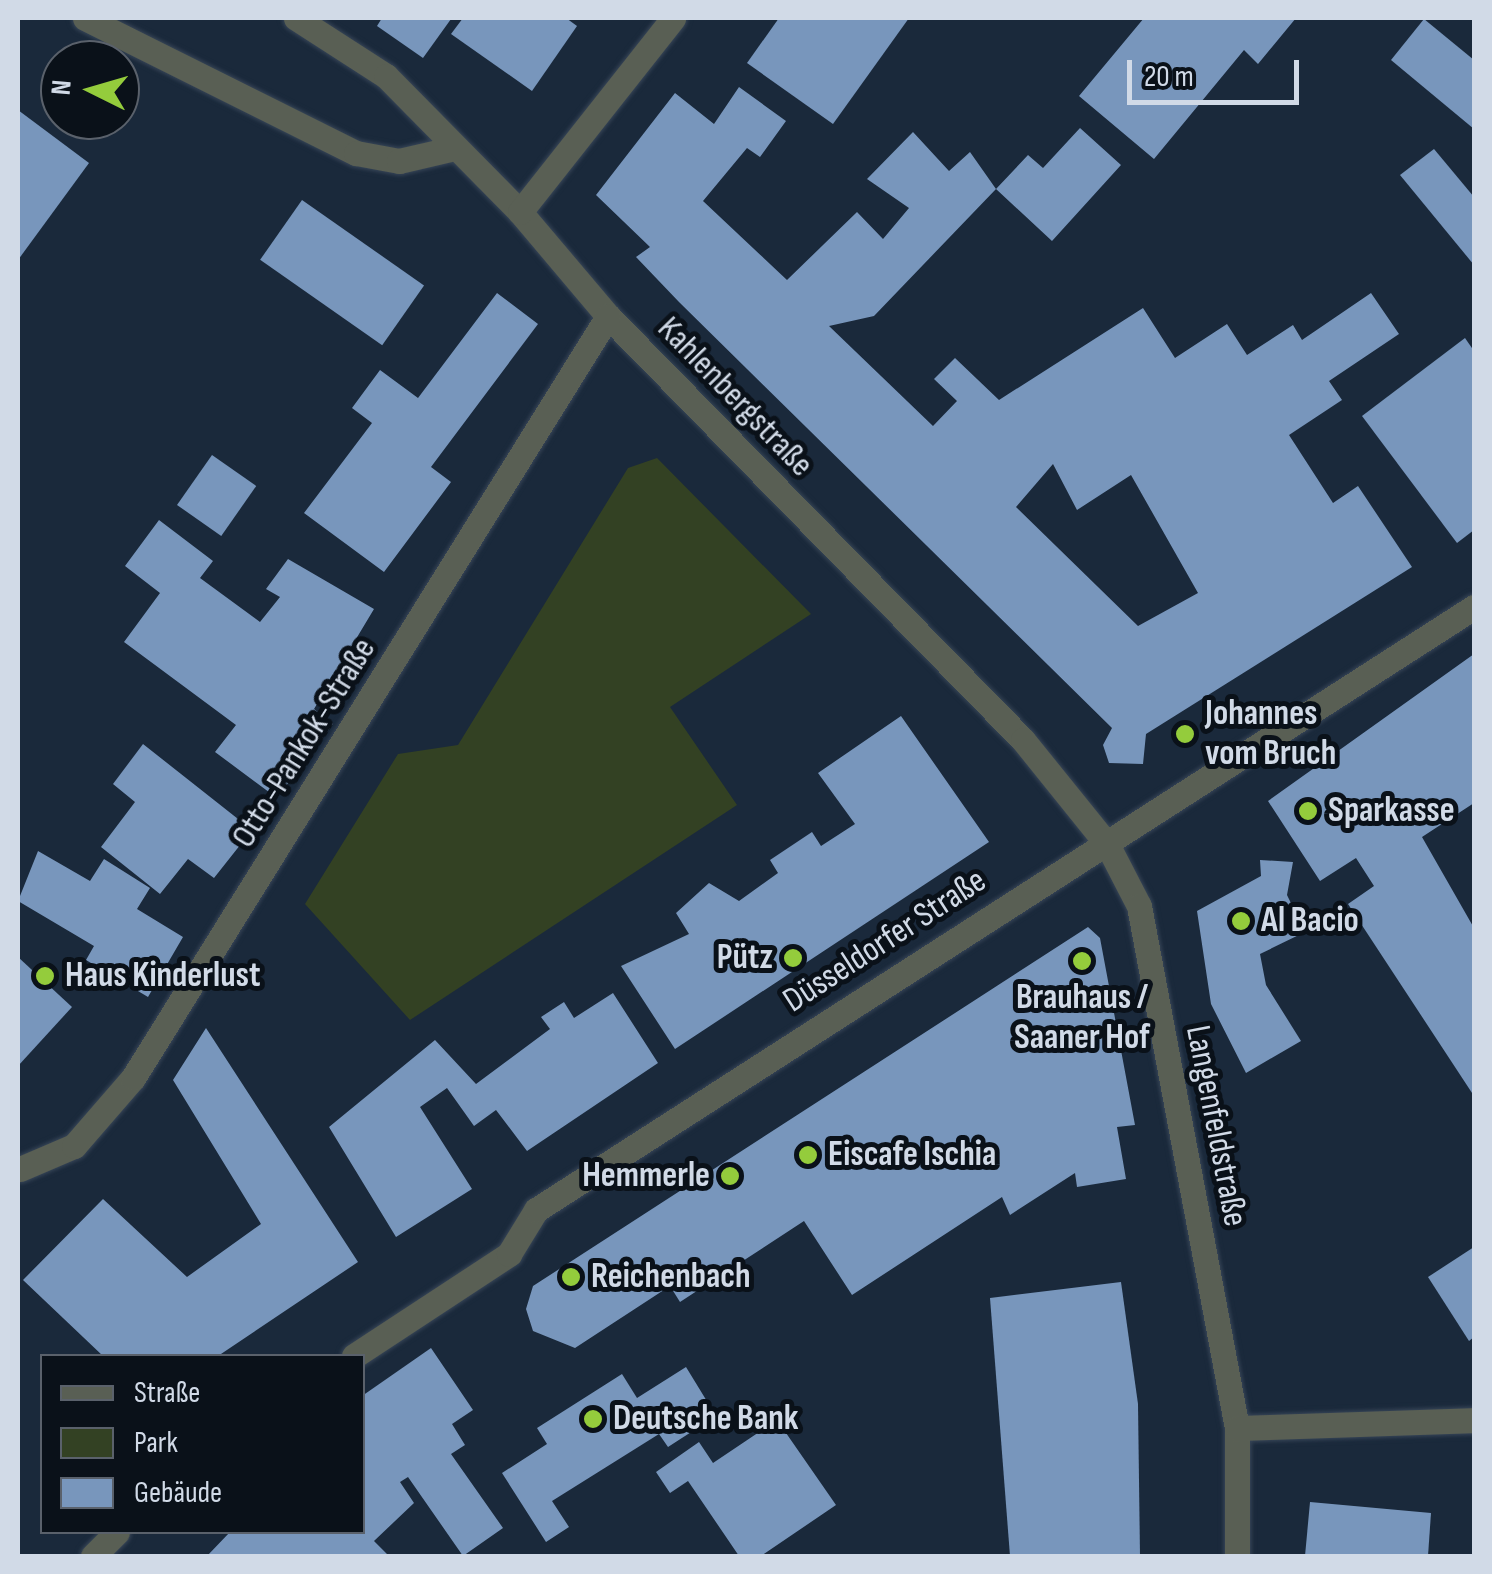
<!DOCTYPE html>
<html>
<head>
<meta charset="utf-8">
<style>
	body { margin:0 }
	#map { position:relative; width:1492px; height:1574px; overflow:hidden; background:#1a293b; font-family:"Sofia Sans Condensed",sans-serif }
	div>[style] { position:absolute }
	.green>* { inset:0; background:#334123 }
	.building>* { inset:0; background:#7896bc; transform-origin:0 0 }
	.roads { filter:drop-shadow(0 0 2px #374557) drop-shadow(0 0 2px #374557) }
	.minor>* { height:25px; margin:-12.5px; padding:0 12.5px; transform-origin:12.5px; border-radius:12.5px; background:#595f54 }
	.dots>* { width:28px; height:28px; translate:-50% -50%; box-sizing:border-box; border:5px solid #0a1119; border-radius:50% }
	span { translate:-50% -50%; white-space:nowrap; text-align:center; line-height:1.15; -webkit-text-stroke:10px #0a1119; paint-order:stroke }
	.street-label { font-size:35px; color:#d1dae7 }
	.poi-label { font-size:35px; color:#d1dae7; font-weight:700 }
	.left { translate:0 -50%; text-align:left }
	.right { translate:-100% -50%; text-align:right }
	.frame { position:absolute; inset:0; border:20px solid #d1dae7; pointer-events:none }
	.legend { position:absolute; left:40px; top:1354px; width:325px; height:180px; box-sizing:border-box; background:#0a1119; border:2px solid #5a616b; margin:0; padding:12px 18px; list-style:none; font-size:30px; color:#d1dae7 }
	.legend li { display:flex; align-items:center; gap:20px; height:50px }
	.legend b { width:50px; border:2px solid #5a616b }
	.north { position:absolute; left:40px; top:40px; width:100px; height:100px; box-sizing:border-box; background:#0a1119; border:2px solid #5a616b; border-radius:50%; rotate:275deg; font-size:28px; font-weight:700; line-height:40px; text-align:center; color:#d1dae7 }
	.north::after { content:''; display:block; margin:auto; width:35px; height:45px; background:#94cc3c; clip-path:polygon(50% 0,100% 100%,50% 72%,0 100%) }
	.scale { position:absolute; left:1127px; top:60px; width:172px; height:45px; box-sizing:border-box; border:5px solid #d1dae7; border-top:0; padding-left:12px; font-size:30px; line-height:35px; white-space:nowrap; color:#d1dae7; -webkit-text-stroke:8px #0a1119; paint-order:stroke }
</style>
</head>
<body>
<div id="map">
	<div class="green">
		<div style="clip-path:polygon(657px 458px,811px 614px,670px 707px,737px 805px,410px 1020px,305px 904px,398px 754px,458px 745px,628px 468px)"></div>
	</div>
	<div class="building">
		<div style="clip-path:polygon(382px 18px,449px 18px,451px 19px,423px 58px,377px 26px)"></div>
		<div style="clip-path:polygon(463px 18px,566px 18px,577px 26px,532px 91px,451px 34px)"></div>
		<div style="clip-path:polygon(779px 18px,909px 18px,833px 124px,747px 63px)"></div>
		<div style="clip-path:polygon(1144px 18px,1296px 18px,1258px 64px,1244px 50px,1154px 159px,1079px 96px)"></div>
		<div style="clip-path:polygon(1424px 19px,1474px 60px,1474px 129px,1391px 60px)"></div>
		<div style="clip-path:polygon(evenodd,739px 87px,786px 121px,760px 157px,747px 148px,703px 201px,787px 280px,857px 212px,883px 239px,909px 208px,867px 179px,913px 132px,949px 171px,970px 152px,996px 189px,1028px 155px,1043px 168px,1080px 128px,1121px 165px,1052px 241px,996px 189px,874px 316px,829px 326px,933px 426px,957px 401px,934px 379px,955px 358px,999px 400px,1143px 308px,1175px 358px,1227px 324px,1247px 355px,1293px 325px,1302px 340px,1371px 293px,1399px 334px,1329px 381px,1342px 400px,1289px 435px,1333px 503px,1358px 486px,1412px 567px,1146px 734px,1143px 764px,1109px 763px,1103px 745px,1112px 728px,679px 302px,636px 257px,650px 247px,596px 195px,675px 93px,714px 124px,739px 87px,1053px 464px,1077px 510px,1131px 475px,1198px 593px,1138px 626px,1016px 507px,1053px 464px)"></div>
		<div style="clip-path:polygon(18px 110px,89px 163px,18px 260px)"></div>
		<div style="clip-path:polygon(1434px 149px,1474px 197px,1474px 265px,1400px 175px)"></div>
		<div style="left:302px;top:200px;width:149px;height:73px;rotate:35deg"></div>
		<div style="clip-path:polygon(497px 293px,538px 324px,431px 467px,451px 482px,384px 572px,304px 513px,372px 423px,352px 408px,380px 370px,418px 398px)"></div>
		<div style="clip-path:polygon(1465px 338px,1474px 351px,1474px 530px,1457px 543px,1362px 416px)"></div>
		<div style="left:212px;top:455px;width:54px;height:61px;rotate:35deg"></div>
		<div style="clip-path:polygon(159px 520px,213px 561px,200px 578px,260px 622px,280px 597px,266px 589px,288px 559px,374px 609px,314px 709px,333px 724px,277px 798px,215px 752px,236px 725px,124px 642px,160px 593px,125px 566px)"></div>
		<div style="clip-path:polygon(1474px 654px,1474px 803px,1422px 837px,1474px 928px,1474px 1096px,1348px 904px,1374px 886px,1356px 858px,1320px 881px,1268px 801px)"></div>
		<div style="clip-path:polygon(901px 716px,989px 842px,675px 1049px,621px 966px,689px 934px,676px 913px,709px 883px,739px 901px,778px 873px,770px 860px,812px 832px,821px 846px,855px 824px,818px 773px)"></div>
		<div style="clip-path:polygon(143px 744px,252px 830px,214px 878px,188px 859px,160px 894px,101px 847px,135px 802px,113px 784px)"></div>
		<div style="clip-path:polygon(38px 851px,90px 881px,104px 859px,150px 888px,137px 909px,183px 937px,148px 997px,86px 960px,94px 946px,18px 901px)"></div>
		<div style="clip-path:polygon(1260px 860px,1293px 862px,1287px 895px,1305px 932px,1260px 954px,1266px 985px,1301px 1041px,1246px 1073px,1211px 1004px,1197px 911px,1261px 876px)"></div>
		<div style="clip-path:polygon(1088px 927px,1100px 938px,1135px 1125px,1117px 1127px,1126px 1179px,1077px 1187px,1075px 1173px,1010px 1215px,1002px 1197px,852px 1295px,804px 1221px,680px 1302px,670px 1286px,575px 1348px,533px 1331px,526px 1309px,533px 1286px)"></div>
		<div style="clip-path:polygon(18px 957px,72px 1007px,18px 1066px)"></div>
		<div style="clip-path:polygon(613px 993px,658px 1063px,527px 1151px,496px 1110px,474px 1126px,447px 1088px,420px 1107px,472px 1189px,396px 1237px,329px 1127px,435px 1040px,476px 1084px,550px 1029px,541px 1017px,564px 1002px,574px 1018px)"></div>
		<div style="clip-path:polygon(206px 1028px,358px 1262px,218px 1356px,103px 1356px,23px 1280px,103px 1199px,187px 1277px,261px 1224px,173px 1080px)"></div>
		<div style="clip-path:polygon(1474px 1247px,1474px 1337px,1469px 1341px,1428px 1277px)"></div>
		<div style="clip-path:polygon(1121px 1282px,1138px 1404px,1140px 1556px,1010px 1556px,990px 1298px)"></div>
		<div style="clip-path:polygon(431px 1348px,473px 1410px,452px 1424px,465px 1445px,451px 1454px,503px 1528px,463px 1556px,408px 1477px,400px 1482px,414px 1503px,374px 1541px,389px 1556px,207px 1556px,230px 1532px,362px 1532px,362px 1396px)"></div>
		<div style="clip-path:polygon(686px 1367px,716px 1416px,668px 1447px,659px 1434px,552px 1501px,569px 1527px,546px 1542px,502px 1473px,547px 1444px,537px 1428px,622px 1374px,637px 1398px)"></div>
		<div style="clip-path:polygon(777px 1420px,836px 1505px,761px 1556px,739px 1556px,688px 1481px,670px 1493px,656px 1472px,699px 1442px,713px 1463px)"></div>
		<div style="clip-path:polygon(1310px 1502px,1431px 1513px,1428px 1556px,1305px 1556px)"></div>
	</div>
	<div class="roads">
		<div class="minor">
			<div style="left:85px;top:18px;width:303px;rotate:26.5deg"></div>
			<div style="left:356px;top:153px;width:44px;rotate:10.5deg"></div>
			<div style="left:399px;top:161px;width:57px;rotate:-13.1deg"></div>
			<div style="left:296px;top:18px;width:107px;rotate:32.8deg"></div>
			<div style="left:386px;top:76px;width:191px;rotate:45.4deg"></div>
			<div style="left:520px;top:212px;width:136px;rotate:49.8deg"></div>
			<div style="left:608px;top:316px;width:593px;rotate:45.61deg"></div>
			<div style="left:1023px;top:740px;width:134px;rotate:51.1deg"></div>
			<div style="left:1107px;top:844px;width:70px;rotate:62.7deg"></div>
			<div style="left:1139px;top:906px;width:531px;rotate:79.37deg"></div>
			<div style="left:1237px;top:1428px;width:128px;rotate:90deg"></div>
			<div style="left:520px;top:212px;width:247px;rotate:-51.7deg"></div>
			<div style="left:20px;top:1169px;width:59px;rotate:-23.1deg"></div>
			<div style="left:74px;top:1146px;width:90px;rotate:-49.1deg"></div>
			<div style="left:133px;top:1078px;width:898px;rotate:-58.06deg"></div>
			<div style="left:354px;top:1356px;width:186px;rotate:-33.3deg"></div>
			<div style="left:509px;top:1254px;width:52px;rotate:-58.5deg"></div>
			<div style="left:536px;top:1210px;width:1115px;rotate:-32.74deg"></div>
			<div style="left:1237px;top:1428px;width:237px;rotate:-1.9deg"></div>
			<div style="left:93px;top:1556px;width:34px;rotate:-45deg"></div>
		</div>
	</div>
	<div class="dots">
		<div style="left:1185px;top:734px;background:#94cc3c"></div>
		<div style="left:1308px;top:811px;background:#94cc3c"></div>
		<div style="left:1241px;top:921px;background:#94cc3c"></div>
		<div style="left:793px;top:958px;background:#94cc3c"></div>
		<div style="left:1082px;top:961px;background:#94cc3c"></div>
		<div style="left:45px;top:976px;background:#94cc3c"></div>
		<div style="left:808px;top:1155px;background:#94cc3c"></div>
		<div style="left:730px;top:1176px;background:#94cc3c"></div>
		<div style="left:571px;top:1277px;background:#94cc3c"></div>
		<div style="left:593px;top:1419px;background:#94cc3c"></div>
	</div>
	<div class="street-label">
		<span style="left:735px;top:397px;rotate:46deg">Kahlenbergstraße</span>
		<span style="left:304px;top:743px;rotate:-58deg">Otto-Pankok-Straße</span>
		<span style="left:885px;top:941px;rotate:-33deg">Düsseldorfer Straße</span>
		<span style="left:1216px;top:1126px;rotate:79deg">Langenfeldstraße</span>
	</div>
	<div class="poi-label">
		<span class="left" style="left:1205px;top:734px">Johannes<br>vom Bruch</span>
		<span class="left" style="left:1328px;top:811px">Sparkasse</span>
		<span class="left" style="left:1261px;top:921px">Al Bacio</span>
		<span class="right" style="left:773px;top:958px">Pütz</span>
		<span class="left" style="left:65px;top:976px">Haus Kinderlust</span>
		<span style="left:1082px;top:1018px">Brauhaus /<br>Saaner Hof</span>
		<span class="left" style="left:828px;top:1155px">Eiscafe Ischia</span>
		<span class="right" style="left:710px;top:1176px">Hemmerle</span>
		<span class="left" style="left:591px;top:1277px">Reichenbach</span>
		<span class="left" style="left:613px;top:1419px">Deutsche Bank</span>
	</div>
	<div class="frame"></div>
	<ul class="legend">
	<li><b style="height:12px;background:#595f54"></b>Straße</li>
	<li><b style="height:28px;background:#334123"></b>Park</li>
	<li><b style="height:28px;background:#7896bc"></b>Gebäude</li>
	</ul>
	<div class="north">N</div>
	<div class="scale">20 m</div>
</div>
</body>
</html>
